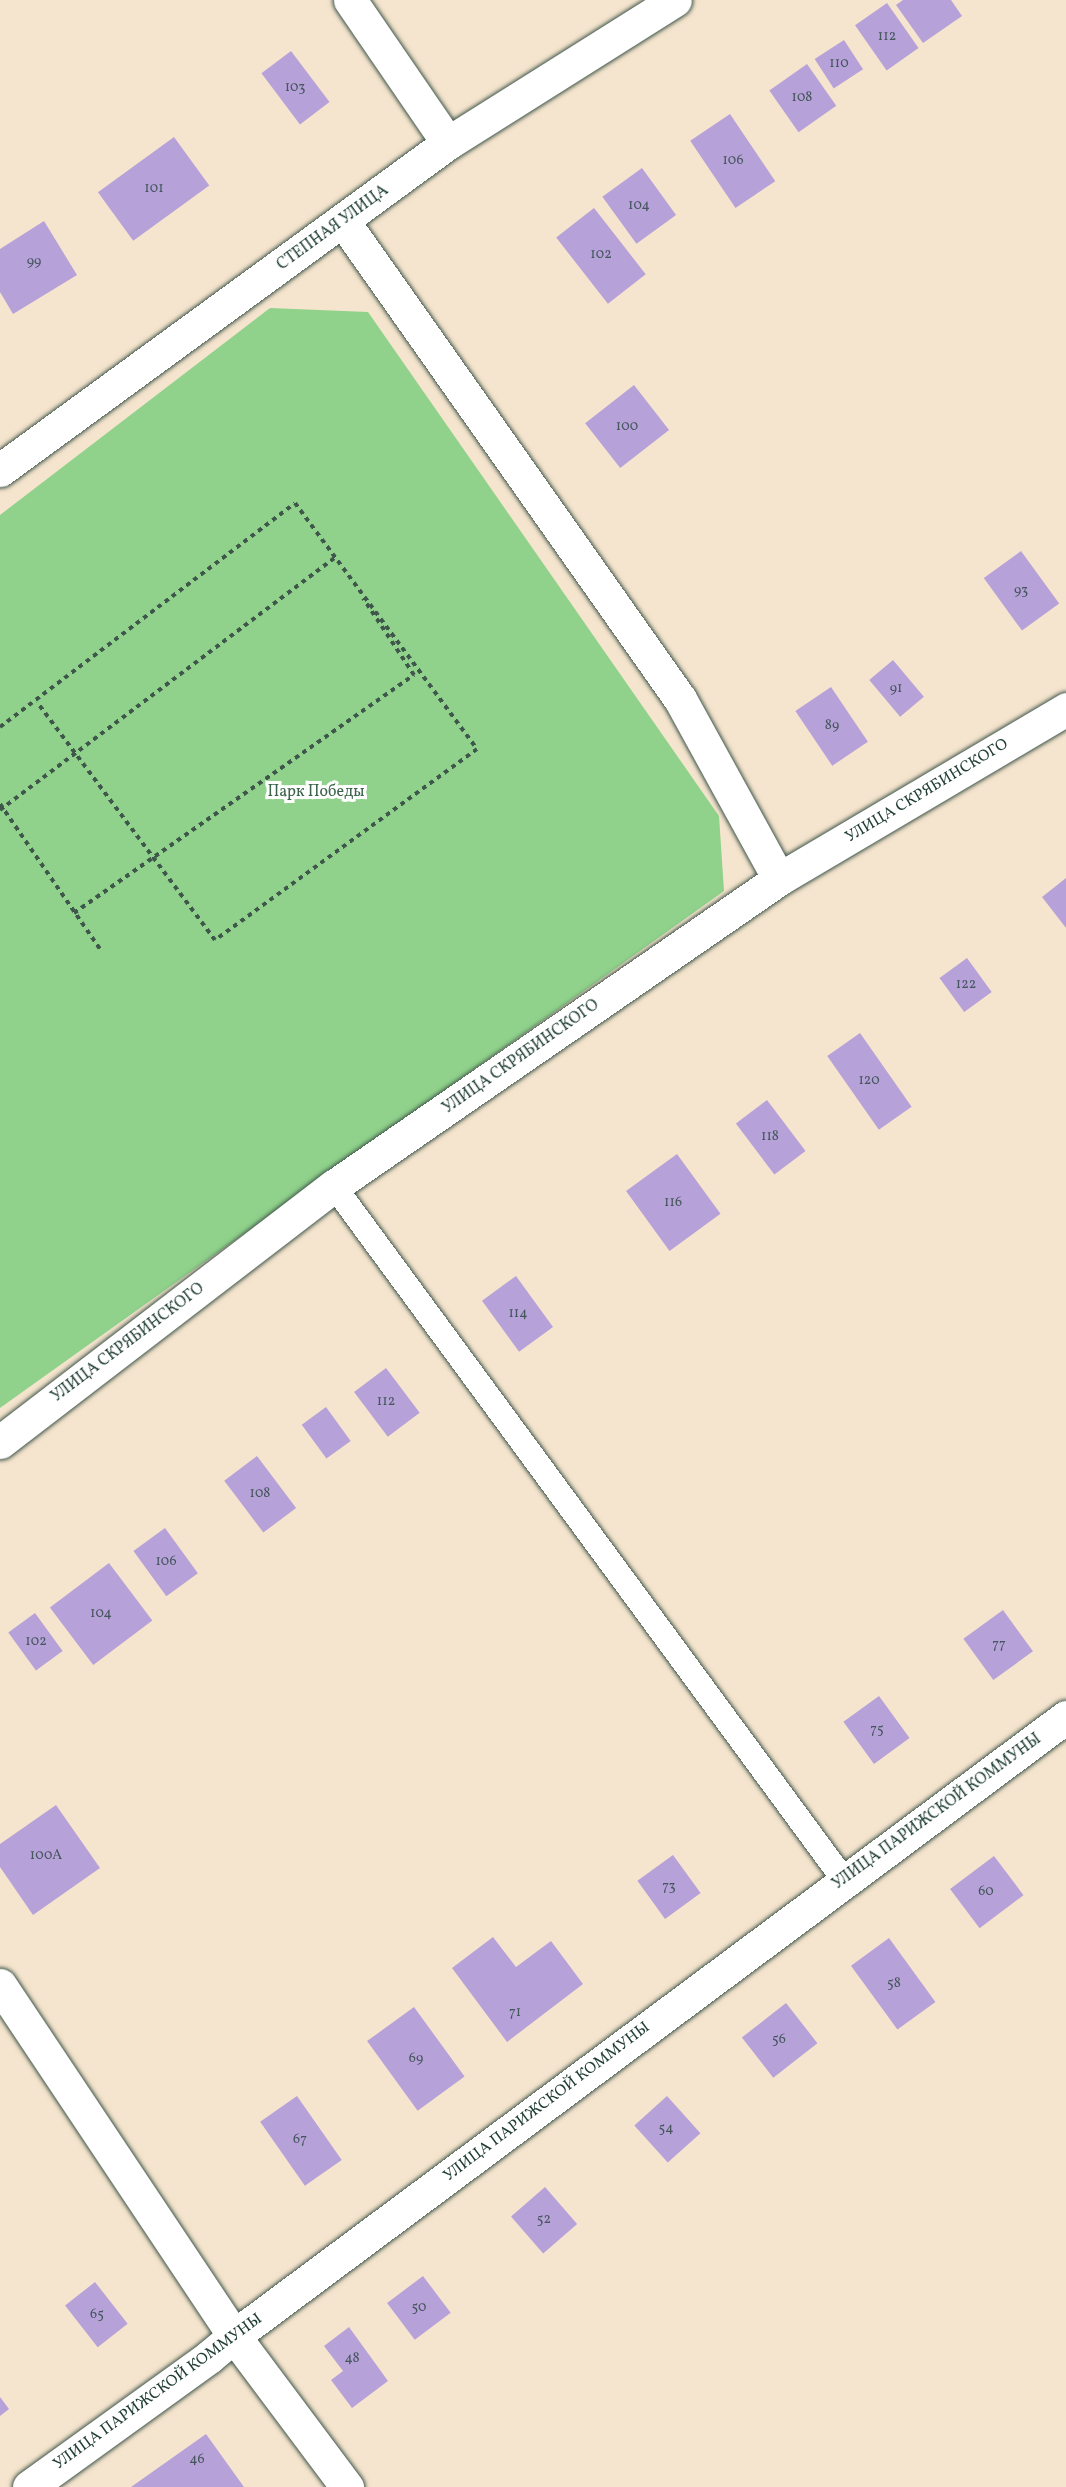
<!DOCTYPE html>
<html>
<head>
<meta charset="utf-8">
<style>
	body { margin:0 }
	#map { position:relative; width:1066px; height:2487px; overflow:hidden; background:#f6e5ce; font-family:Vollkorn,serif }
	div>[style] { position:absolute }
	.green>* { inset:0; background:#90d28b }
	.building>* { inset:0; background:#b7a1d9; transform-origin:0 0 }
	.path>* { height:4px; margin-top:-2px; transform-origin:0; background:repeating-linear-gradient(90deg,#3f564b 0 4.5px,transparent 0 9px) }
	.roads { filter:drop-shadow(0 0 2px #3f564b) drop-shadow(0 0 2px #3f564b) }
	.service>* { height:24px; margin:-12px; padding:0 12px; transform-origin:12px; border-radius:12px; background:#fff }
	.minor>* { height:33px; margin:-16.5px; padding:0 16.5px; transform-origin:16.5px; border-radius:16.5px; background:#fff }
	span { translate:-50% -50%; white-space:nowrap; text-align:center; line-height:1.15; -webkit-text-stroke:6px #fff; paint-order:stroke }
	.number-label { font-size:14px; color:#45565d }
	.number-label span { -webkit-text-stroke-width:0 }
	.street-label { font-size:16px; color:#1f3d34 }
	.park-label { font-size:16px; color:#3b624a }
</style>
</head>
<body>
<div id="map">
	<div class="green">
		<div style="clip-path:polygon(270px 308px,368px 312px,719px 816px,724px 891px,0 1408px,0 515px)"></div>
	</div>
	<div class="building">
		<div style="clip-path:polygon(903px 0,951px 0,962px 16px,923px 43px,896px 5px)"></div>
		<div style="left:887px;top:3px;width:55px;height:39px;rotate:55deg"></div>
		<div style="left:844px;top:40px;width:35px;height:35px;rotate:57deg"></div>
		<div style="left:291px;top:51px;width:64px;height:37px;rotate:53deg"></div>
		<div style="left:807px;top:64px;width:51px;height:46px;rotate:55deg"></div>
		<div style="left:730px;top:114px;width:81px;height:48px;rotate:56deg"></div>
		<div style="left:174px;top:137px;width:60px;height:94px;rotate:54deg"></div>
		<div style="left:642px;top:168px;width:58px;height:49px;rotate:54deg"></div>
		<div style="left:594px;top:208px;width:84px;height:48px;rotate:52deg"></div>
		<div style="clip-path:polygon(44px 221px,77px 275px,13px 314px,0 292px,0 249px)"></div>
		<div style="left:634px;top:385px;width:57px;height:62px;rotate:52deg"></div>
		<div style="left:1021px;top:551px;width:65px;height:46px;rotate:54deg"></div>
		<div style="left:893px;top:660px;width:48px;height:31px;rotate:50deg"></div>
		<div style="left:831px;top:687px;width:66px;height:43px;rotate:56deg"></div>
		<div style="clip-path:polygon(1066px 878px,1066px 928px,1042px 897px)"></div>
		<div style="left:967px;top:958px;width:42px;height:34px;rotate:54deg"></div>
		<div style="left:860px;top:1033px;width:90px;height:40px;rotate:55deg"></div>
		<div style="left:767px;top:1100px;width:64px;height:39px;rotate:53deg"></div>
		<div style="left:677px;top:1154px;width:74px;height:63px;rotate:54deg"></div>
		<div style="left:516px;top:1276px;width:63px;height:42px;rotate:54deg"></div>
		<div style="left:386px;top:1368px;width:56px;height:40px;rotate:53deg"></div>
		<div style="left:326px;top:1407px;width:42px;height:30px;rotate:54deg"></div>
		<div style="left:257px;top:1456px;width:65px;height:41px;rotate:53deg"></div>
		<div style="left:165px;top:1528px;width:56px;height:39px;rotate:54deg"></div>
		<div style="left:109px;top:1563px;width:72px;height:74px;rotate:53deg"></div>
		<div style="left:1003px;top:1610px;width:51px;height:49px;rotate:54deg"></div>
		<div style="left:35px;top:1613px;width:47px;height:33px;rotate:54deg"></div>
		<div style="left:879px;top:1696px;width:52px;height:44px;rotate:54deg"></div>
		<div style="clip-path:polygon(56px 1805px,100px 1868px,33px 1915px,0 1867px,0 1844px)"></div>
		<div style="left:673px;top:1855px;width:47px;height:44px;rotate:54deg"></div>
		<div style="left:994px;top:1856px;width:49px;height:55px;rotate:53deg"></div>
		<div style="clip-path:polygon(493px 1937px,516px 1967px,551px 1941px,583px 1984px,507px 2042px,452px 1968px)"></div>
		<div style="left:889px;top:1938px;width:79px;height:47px;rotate:54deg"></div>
		<div style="left:786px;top:2003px;width:51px;height:56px;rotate:52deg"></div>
		<div style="left:414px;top:2007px;width:86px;height:58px;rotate:54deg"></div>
		<div style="left:297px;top:2096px;width:78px;height:45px;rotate:55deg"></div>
		<div style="left:667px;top:2096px;width:50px;height:44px;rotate:48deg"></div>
		<div style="left:545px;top:2187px;width:49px;height:45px;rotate:49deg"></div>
		<div style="left:423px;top:2276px;width:46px;height:45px;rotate:53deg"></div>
		<div style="left:95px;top:2282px;width:53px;height:38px;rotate:52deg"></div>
		<div style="clip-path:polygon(349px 2327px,388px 2381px,352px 2408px,331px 2380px,343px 2371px,324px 2346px)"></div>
		<div style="clip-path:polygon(0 2397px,9px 2409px,0 2416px)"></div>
		<div style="clip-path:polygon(206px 2434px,244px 2487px,131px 2487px)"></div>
	</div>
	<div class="path">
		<div style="left:0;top:727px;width:370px;rotate:-37.2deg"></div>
		<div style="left:295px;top:503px;width:306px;rotate:53.5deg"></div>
		<div style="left:477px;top:749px;width:324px;rotate:143.9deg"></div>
		<div style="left:215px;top:940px;width:297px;rotate:-126.8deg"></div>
		<div style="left:0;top:804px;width:176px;rotate:55.4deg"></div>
		<div style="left:0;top:810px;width:421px;rotate:-37deg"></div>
		<div style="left:74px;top:913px;width:415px;rotate:-35deg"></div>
		<div style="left:414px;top:675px;width:92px;rotate:-123.5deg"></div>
	</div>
	<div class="roads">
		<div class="service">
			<div style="left:334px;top:1186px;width:861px;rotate:53.69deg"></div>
		</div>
		<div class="minor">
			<div style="left:350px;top:0;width:173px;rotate:55.6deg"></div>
			<div style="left:343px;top:221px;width:585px;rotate:54.82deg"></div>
			<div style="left:680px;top:699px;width:205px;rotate:61.2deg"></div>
			<div style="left:0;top:470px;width:555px;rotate:-36.13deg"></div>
			<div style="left:448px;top:143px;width:268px;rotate:-32.2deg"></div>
			<div style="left:0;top:1442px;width:421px;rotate:-37.5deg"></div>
			<div style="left:334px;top:1186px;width:541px;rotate:-34.6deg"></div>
			<div style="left:779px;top:879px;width:334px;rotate:-30.6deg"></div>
			<div style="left:0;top:1985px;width:422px;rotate:56.3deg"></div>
			<div style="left:234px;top:2336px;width:189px;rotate:53.2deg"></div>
			<div style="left:29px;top:2487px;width:222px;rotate:-35.8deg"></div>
			<div style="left:209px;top:2357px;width:33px;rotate:-40deg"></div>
			<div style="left:234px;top:2336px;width:1037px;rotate:-36.65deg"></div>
		</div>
	</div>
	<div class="number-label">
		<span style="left:887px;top:37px">112</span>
		<span style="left:839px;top:64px">110</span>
		<span style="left:295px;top:88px">103</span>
		<span style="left:802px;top:98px">108</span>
		<span style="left:733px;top:161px">106</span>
		<span style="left:154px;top:189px">101</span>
		<span style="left:639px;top:206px">104</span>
		<span style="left:601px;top:255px">102</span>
		<span style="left:34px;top:262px">99</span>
		<span style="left:627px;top:427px">100</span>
		<span style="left:1021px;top:591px">93</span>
		<span style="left:896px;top:689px">91</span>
		<span style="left:832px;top:726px">89</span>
		<span style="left:966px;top:985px">122</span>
		<span style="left:869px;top:1081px">120</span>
		<span style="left:770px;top:1137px">118</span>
		<span style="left:673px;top:1203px">116</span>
		<span style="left:518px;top:1314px">114</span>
		<span style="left:386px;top:1402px">112</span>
		<span style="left:260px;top:1494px">108</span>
		<span style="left:166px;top:1562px">106</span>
		<span style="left:101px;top:1614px">104</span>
		<span style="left:36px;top:1642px">102</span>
		<span style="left:999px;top:1645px">77</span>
		<span style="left:877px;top:1730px">75</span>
		<span style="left:46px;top:1856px">100А</span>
		<span style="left:669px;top:1887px">73</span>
		<span style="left:986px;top:1892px">60</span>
		<span style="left:894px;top:1984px">58</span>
		<span style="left:515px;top:2013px">71</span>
		<span style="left:779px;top:2040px">56</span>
		<span style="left:416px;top:2059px">69</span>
		<span style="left:666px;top:2129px">54</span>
		<span style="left:300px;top:2140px">67</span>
		<span style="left:544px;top:2220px">52</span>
		<span style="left:419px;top:2308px">50</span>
		<span style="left:97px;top:2315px">65</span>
		<span style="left:352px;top:2359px">48</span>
		<span style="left:197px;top:2460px">46</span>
	</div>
	<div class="street-label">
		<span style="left:333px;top:228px;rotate:-36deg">СТЕПНАЯ УЛИЦА</span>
		<span style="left:927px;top:791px;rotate:-31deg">УЛИЦА СКРЯБИНСКОГО</span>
		<span style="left:521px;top:1057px;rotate:-35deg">УЛИЦА СКРЯБИНСКОГО</span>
		<span style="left:128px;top:1343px;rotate:-37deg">УЛИЦА СКРЯБИНСКОГО</span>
		<span style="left:937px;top:1812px;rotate:-36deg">УЛИЦА ПАРИЖСКОЙ КОММУНЫ</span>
		<span style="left:547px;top:2102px;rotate:-37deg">УЛИЦА ПАРИЖСКОЙ КОММУНЫ</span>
		<span style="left:158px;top:2392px;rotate:-36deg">УЛИЦА ПАРИЖСКОЙ КОММУНЫ</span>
	</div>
	<div class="park-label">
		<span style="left:316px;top:792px">Парк Победы</span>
	</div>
</div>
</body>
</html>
